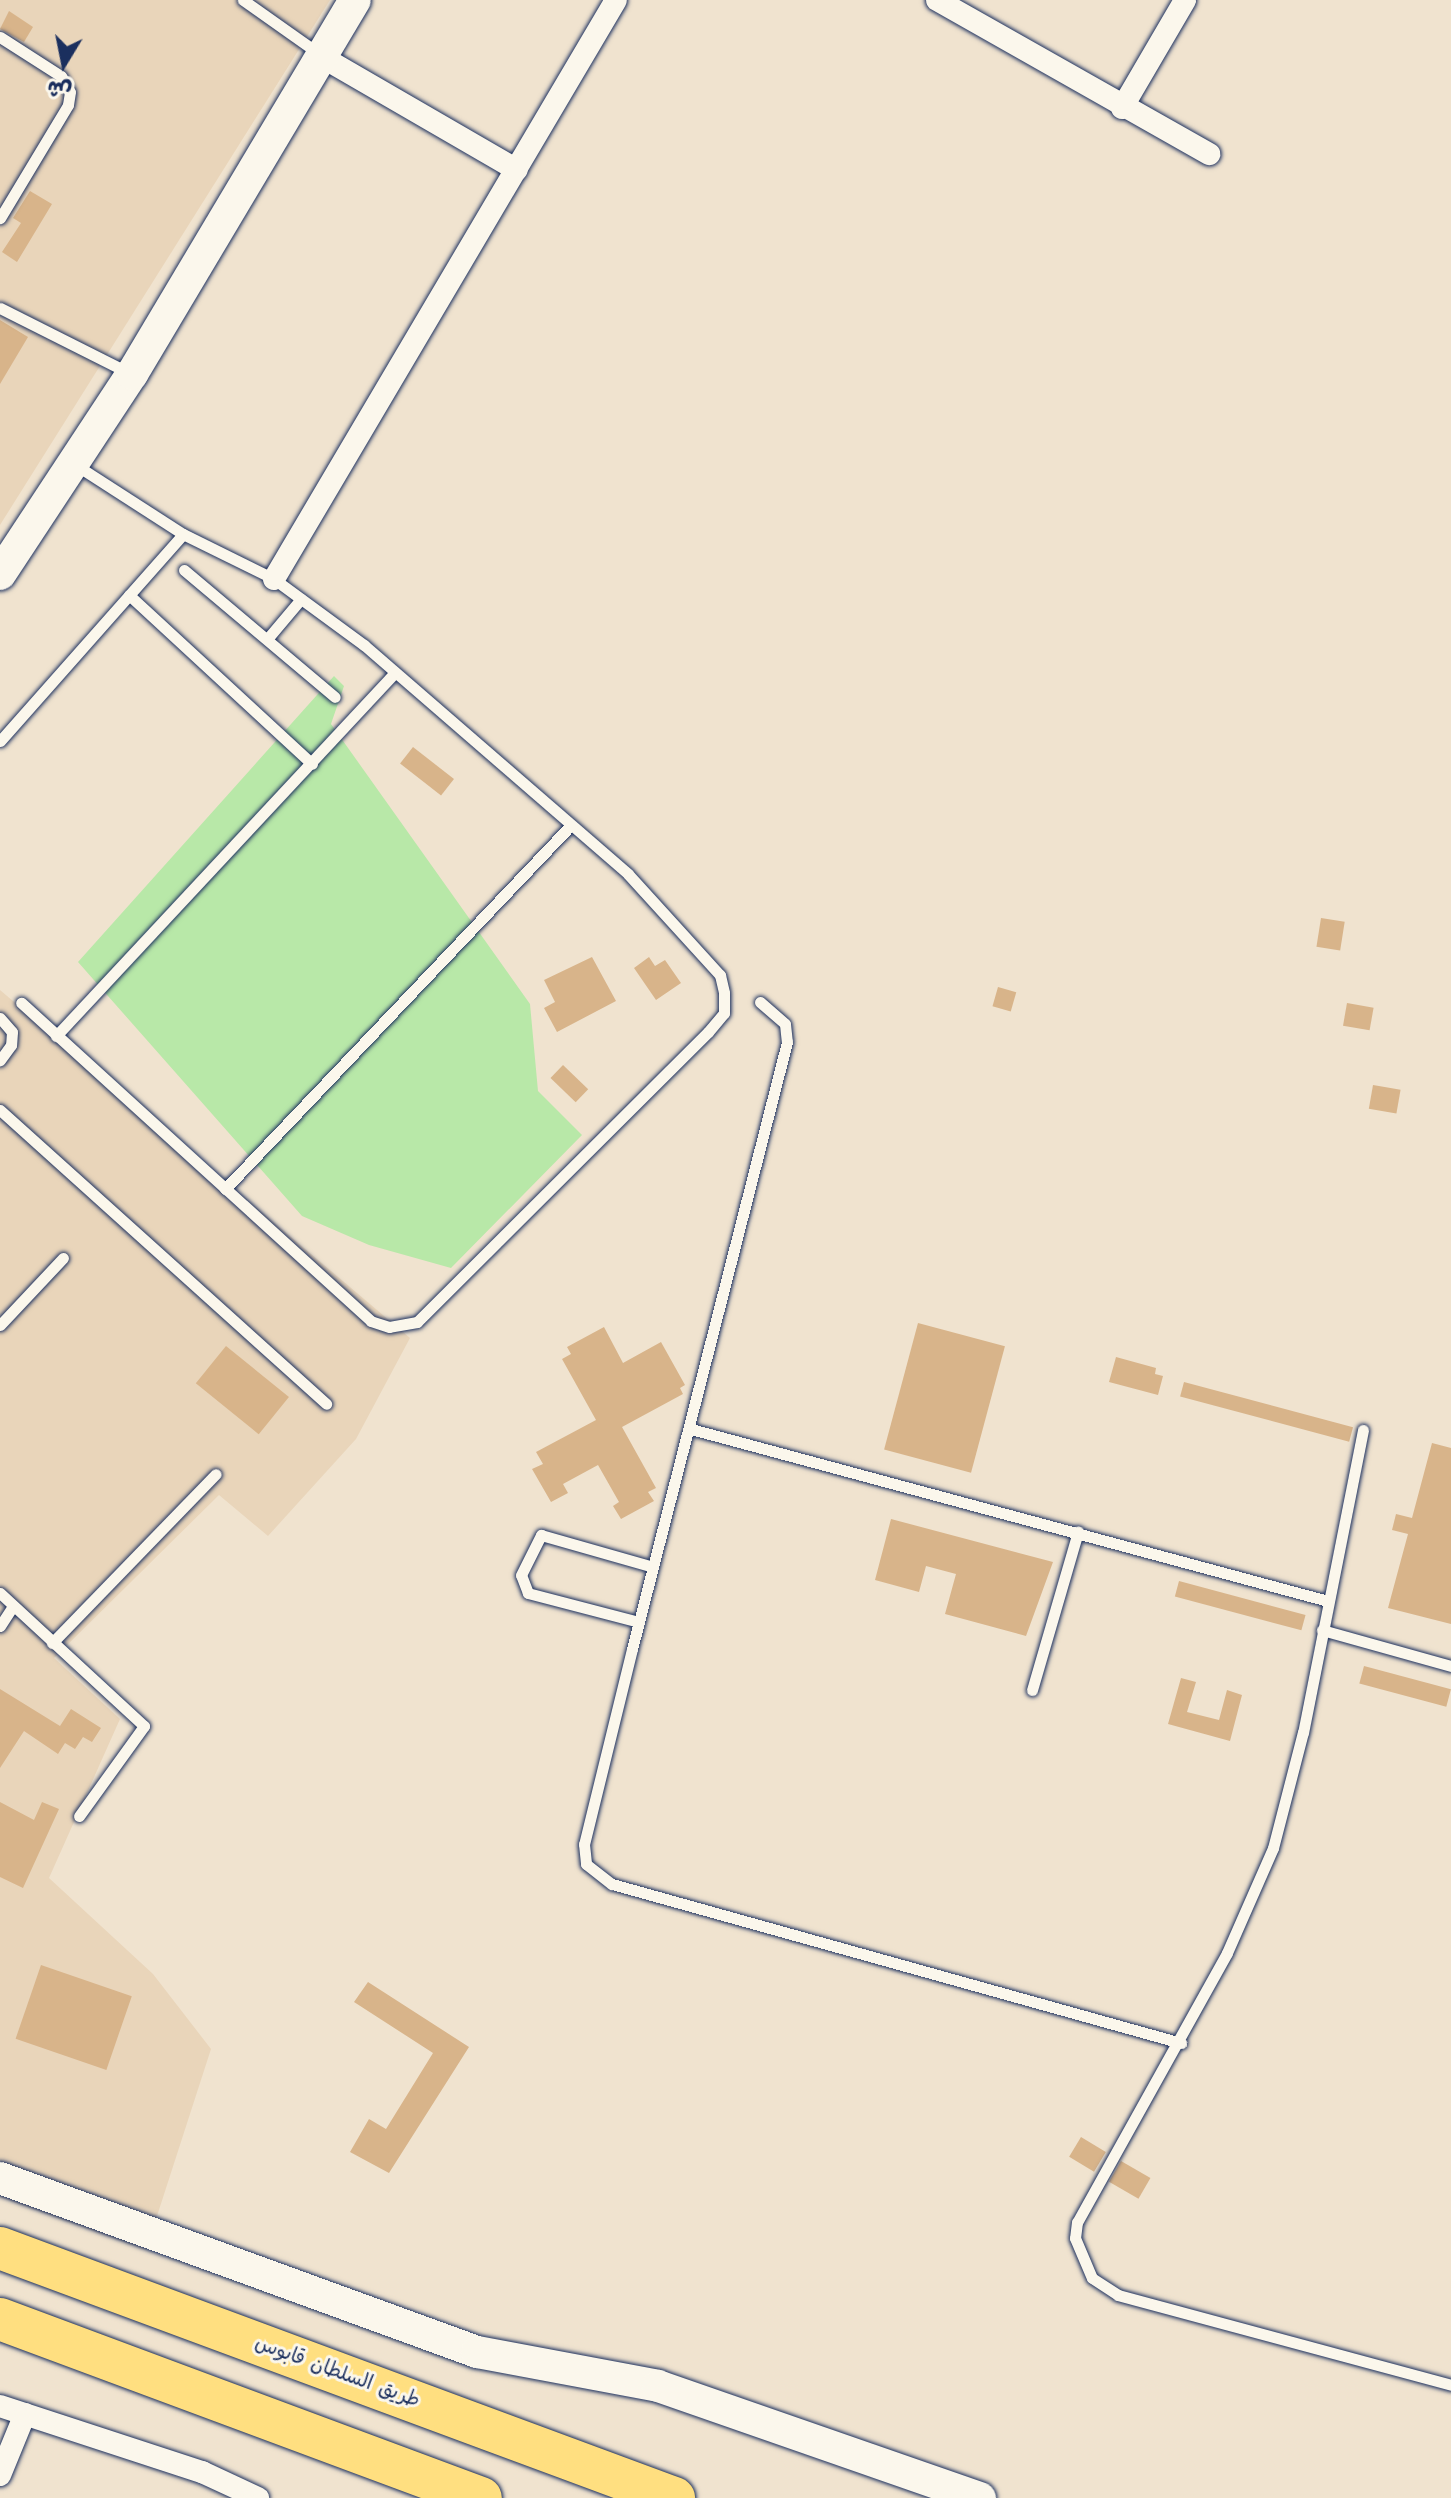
<!DOCTYPE html>
<html>
<head>
<meta charset="utf-8">
<style>
	body { margin:0 }
	#map { position:relative; width:1451px; height:2498px; overflow:hidden; background:#f0e3cf; font-family:Kalam,"Playpen Sans Arabic",sans-serif }
	div>[style] { position:absolute }
	.built>* { inset:0; background:#e9d5ba }
	.green>* { inset:0; background:#b8e8a8 }
	.building>* { inset:0; background:#d8b48a; transform-origin:0 0 }
	.roads { filter:drop-shadow(0 0 2px #1b2f5e) drop-shadow(0 0 2px #1b2f5e) }
	.lane>* { height:11px; margin:-5.5px; padding:0 5.5px; transform-origin:5.5px; border-radius:5.5px; background:#fbf7ec }
	.street>* { height:22px; margin:-11px; padding:0 11px; transform-origin:11px; border-radius:11px; background:#fbf7ec }
	.secondary>* { height:32px; margin:-16px; padding:0 16px; transform-origin:16px; border-radius:16px; background:#fbf7ec }
	.highway>* { height:42px; margin:-21px; padding:0 21px; transform-origin:21px; border-radius:21px; background:#ffdf80 }
	span { translate:-50% -50%; white-space:nowrap; text-align:center; line-height:1.15; -webkit-text-stroke:6px #fbf7ec; paint-order:stroke }
	.street-label { font-size:20px; color:#1b2f5e }
	.north { position:absolute; left:24px; top:24px; width:80px; height:80px; -webkit-text-stroke:6px #fbf7ec; paint-order:stroke; rotate:190deg; font-size:22px; font-weight:700; line-height:32px; text-align:center; color:#1b2f5e }
	.north::after { content:''; display:block; margin:auto; width:28px; height:36px; background:#1b2f5e; clip-path:polygon(50% 0,100% 100%,50% 72%,0 100%) }
</style>
</head>
<body>
<div id="map">
	<div class="built">
		<div style="clip-path:polygon(0 0,330px 0,0 525px)"></div>
		<div style="clip-path:polygon(0 990px,410px 1338px,356px 1439px,268px 1536px,219px 1495px,54px 1658px,120px 1719px,49px 1878px,153px 1974px,211px 2049px,146px 2250px,0 2197px)"></div>
	</div>
	<div class="green">
		<div style="clip-path:polygon(334px 676px,344px 686px,331px 724px,530px 1004px,538px 1091px,582px 1135px,451px 1268px,369px 1245px,302px 1216px,78px 962px)"></div>
	</div>
	<div class="building">
		<div style="clip-path:polygon(9px 11px,33px 27px,24px 42px,0 29px)"></div>
		<div style="clip-path:polygon(30px 191px,52px 204px,17px 262px,2px 252px,21px 223px,13px 218px)"></div>
		<div style="clip-path:polygon(0 320px,28px 337px,0 384px)"></div>
		<div style="left:413px;top:747px;width:52px;height:21px;rotate:38deg"></div>
		<div style="left:1321px;top:918px;width:24px;height:29px;rotate:9deg"></div>
		<div style="clip-path:polygon(592px 957px,616px 1001px,557px 1032px,544px 1008px,555px 1002px,544px 980px)"></div>
		<div style="clip-path:polygon(649px 957px,655px 966px,665px 960px,681px 983px,656px 1000px,634px 968px)"></div>
		<div style="left:998px;top:987px;width:19px;height:20px;rotate:16deg"></div>
		<div style="left:1347px;top:1003px;width:27px;height:23px;rotate:10deg"></div>
		<div style="left:563px;top:1065px;width:35px;height:18px;rotate:44deg"></div>
		<div style="left:1373px;top:1085px;width:28px;height:24px;rotate:10deg"></div>
		<div style="left:918px;top:1323px;width:90px;height:131px;rotate:15deg"></div>
		<div style="clip-path:polygon(604px 1327px,623px 1363px,661px 1342px,685px 1385px,680px 1388px,683px 1394px,622px 1427px,656px 1488px,648px 1492px,654px 1501px,621px 1519px,613px 1506px,619px 1502px,598px 1465px,563px 1484px,568px 1493px,551px 1502px,532px 1469px,543px 1464px,536px 1452px,596px 1420px,562px 1359px,571px 1354px,567px 1347px)"></div>
		<div style="left:226px;top:1346px;width:81px;height:48px;rotate:39deg"></div>
		<div style="clip-path:polygon(1116px 1357px,1156px 1368px,1155px 1374px,1163px 1376px,1158px 1395px,1109px 1382px)"></div>
		<div style="left:1184px;top:1382px;width:175px;height:15px;rotate:15deg"></div>
		<div style="clip-path:polygon(1432px 1443px,1451px 1448px,1451px 1624px,1388px 1608px,1408px 1534px,1392px 1530px,1396px 1514px,1412px 1518px)"></div>
		<div style="clip-path:polygon(891px 1519px,1053px 1562px,1026px 1636px,945px 1614px,956px 1574px,926px 1566px,919px 1592px,875px 1580px)"></div>
		<div style="left:1179px;top:1581px;width:131px;height:16px;rotate:15deg"></div>
		<div style="left:1364px;top:1666px;width:90px;height:18px;rotate:15deg"></div>
		<div style="clip-path:polygon(1181px 1678px,1196px 1682px,1187px 1712px,1219px 1720px,1227px 1690px,1242px 1695px,1230px 1741px,1168px 1724px)"></div>
		<div style="clip-path:polygon(0 1689px,60px 1726px,71px 1709px,101px 1728px,92px 1742px,83px 1737px,75px 1749px,65px 1743px,58px 1754px,24px 1731px,0 1768px)"></div>
		<div style="clip-path:polygon(0 1802px,34px 1820px,42px 1802px,59px 1809px,23px 1888px,0 1877px)"></div>
		<div style="left:41px;top:1965px;width:96px;height:78px;rotate:19deg"></div>
		<div style="clip-path:polygon(368px 1982px,469px 2047px,389px 2173px,350px 2152px,369px 2119px,386px 2129px,433px 2053px,354px 2002px)"></div>
		<div style="left:1081px;top:2137px;width:29px;height:23px;rotate:31deg"></div>
		<div style="left:1121px;top:2161px;width:34px;height:24px;rotate:30deg"></div>
	</div>
	<div class="roads">
		<div class="lane">
			<div style="left:243px;top:0;width:95px;rotate:35.2deg"></div>
			<div style="left:0;top:37px;width:72px;rotate:32.6deg"></div>
			<div style="left:61px;top:76px;width:18px;rotate:61deg"></div>
			<div style="left:70px;top:92px;width:13px;rotate:99deg"></div>
			<div style="left:68px;top:105px;width:132px;rotate:121deg"></div>
			<div style="left:0;top:308px;width:147px;rotate:26.7deg"></div>
			<div style="left:76px;top:465px;width:127px;rotate:32.8deg"></div>
			<div style="left:184px;top:570px;width:197px;rotate:40.1deg"></div>
			<div style="left:129px;top:595px;width:249px;rotate:42.7deg"></div>
			<div style="left:268px;top:638px;width:51px;rotate:-49.8deg"></div>
			<div style="left:0;top:741px;width:276px;rotate:-48.5deg"></div>
			<div style="left:183px;top:534px;width:102px;rotate:26.3deg"></div>
			<div style="left:274px;top:579px;width:112px;rotate:36.3deg"></div>
			<div style="left:364px;top:645px;width:349px;rotate:40.9deg"></div>
			<div style="left:628px;top:874px;width:137px;rotate:47.7deg"></div>
			<div style="left:720px;top:975px;width:18px;rotate:77deg"></div>
			<div style="left:724px;top:993px;width:20px;rotate:90deg"></div>
			<div style="left:724px;top:1013px;width:25px;rotate:130deg"></div>
			<div style="left:708px;top:1032px;width:411px;rotate:135.1deg"></div>
			<div style="left:417px;top:1322px;width:28px;rotate:170deg"></div>
			<div style="left:389px;top:1327px;width:19px;rotate:-162deg"></div>
			<div style="left:371px;top:1321px;width:473px;rotate:-137.7deg"></div>
			<div style="left:760px;top:1002px;width:33px;rotate:41deg"></div>
			<div style="left:785px;top:1024px;width:18px;rotate:84deg"></div>
			<div style="left:787px;top:1042px;width:626px;rotate:104.32deg"></div>
			<div style="left:632px;top:1649px;width:201px;rotate:103.8deg"></div>
			<div style="left:584px;top:1844px;width:20px;rotate:84deg"></div>
			<div style="left:586px;top:1864px;width:33px;rotate:38deg"></div>
			<div style="left:612px;top:1884px;width:591px;rotate:15.61deg"></div>
			<div style="left:0;top:1018px;width:18px;rotate:49deg"></div>
			<div style="left:12px;top:1032px;width:13px;rotate:94deg"></div>
			<div style="left:11px;top:1045px;width:19px;rotate:126deg"></div>
			<div style="left:56px;top:1036px;width:497px;rotate:-47deg"></div>
			<div style="left:0;top:1110px;width:439px;rotate:42deg"></div>
			<div style="left:225px;top:1189px;width:502px;rotate:-46.45deg"></div>
			<div style="left:0;top:1325px;width:92px;rotate:-46.8deg"></div>
			<div style="left:691px;top:1429px;width:660px;rotate:15.11deg"></div>
			<div style="left:1363px;top:1430px;width:308px;rotate:101.2deg"></div>
			<div style="left:1303px;top:1732px;width:120px;rotate:104.5deg"></div>
			<div style="left:1273px;top:1848px;width:115px;rotate:113.7deg"></div>
			<div style="left:1227px;top:1953px;width:308px;rotate:119.1deg"></div>
			<div style="left:1077px;top:2222px;width:16px;rotate:97deg"></div>
			<div style="left:1075px;top:2238px;width:43px;rotate:67deg"></div>
			<div style="left:1092px;top:2278px;width:31px;rotate:33deg"></div>
			<div style="left:1118px;top:2295px;width:345px;rotate:15.1deg"></div>
			<div style="left:0;top:1593px;width:196px;rotate:42.7deg"></div>
			<div style="left:144px;top:1726px;width:111px;rotate:125.8deg"></div>
			<div style="left:639px;top:1622px;width:115px;rotate:-165.4deg"></div>
			<div style="left:528px;top:1593px;width:19px;rotate:-111deg"></div>
			<div style="left:521px;top:1575px;width:45px;rotate:-63.4deg"></div>
			<div style="left:541px;top:1535px;width:116px;rotate:15.9deg"></div>
			<div style="left:0;top:1626px;width:24px;rotate:-57deg"></div>
			<div style="left:1322px;top:1630px;width:134px;rotate:15.6deg"></div>
			<div style="left:52px;top:1643px;width:235px;rotate:-45.9deg"></div>
			<div style="left:1032px;top:1690px;width:165px;rotate:-73.8deg"></div>
		</div>
		<div class="street">
			<div style="left:937px;top:0;width:313px;rotate:29.5deg"></div>
			<div style="left:322px;top:57px;width:225px;rotate:30.1deg"></div>
			<div style="left:1122px;top:108px;width:125px;rotate:-59.7deg"></div>
			<div style="left:274px;top:579px;width:672px;rotate:-59.43deg"></div>
			<div style="left:0;top:2406px;width:213px;rotate:18.1deg"></div>
			<div style="left:202px;top:2472px;width:62px;rotate:24.9deg"></div>
			<div style="left:0;top:2475px;width:66px;rotate:-67.7deg"></div>
		</div>
		<div class="secondary">
			<div style="left:0;top:574px;width:240px;rotate:-56.6deg"></div>
			<div style="left:132px;top:374px;width:435px;rotate:-59.2deg"></div>
			<div style="left:0;top:2178px;width:508px;rotate:20.04deg"></div>
			<div style="left:477px;top:2352px;width:184px;rotate:10.6deg"></div>
			<div style="left:658px;top:2386px;width:341px;rotate:19.2deg"></div>
		</div>
		<div class="highway">
			<div style="left:0;top:2248px;width:719px;rotate:20.35deg"></div>
			<div style="left:0;top:2319px;width:513px;rotate:20.41deg"></div>
		</div>
	</div>
	<div class="street-label">
		<span style="left:337px;top:2373px;rotate:20deg">طريق السلطان قابوس</span>
	</div>
	<div class="north">ش</div>
</div>
</body>
</html>
